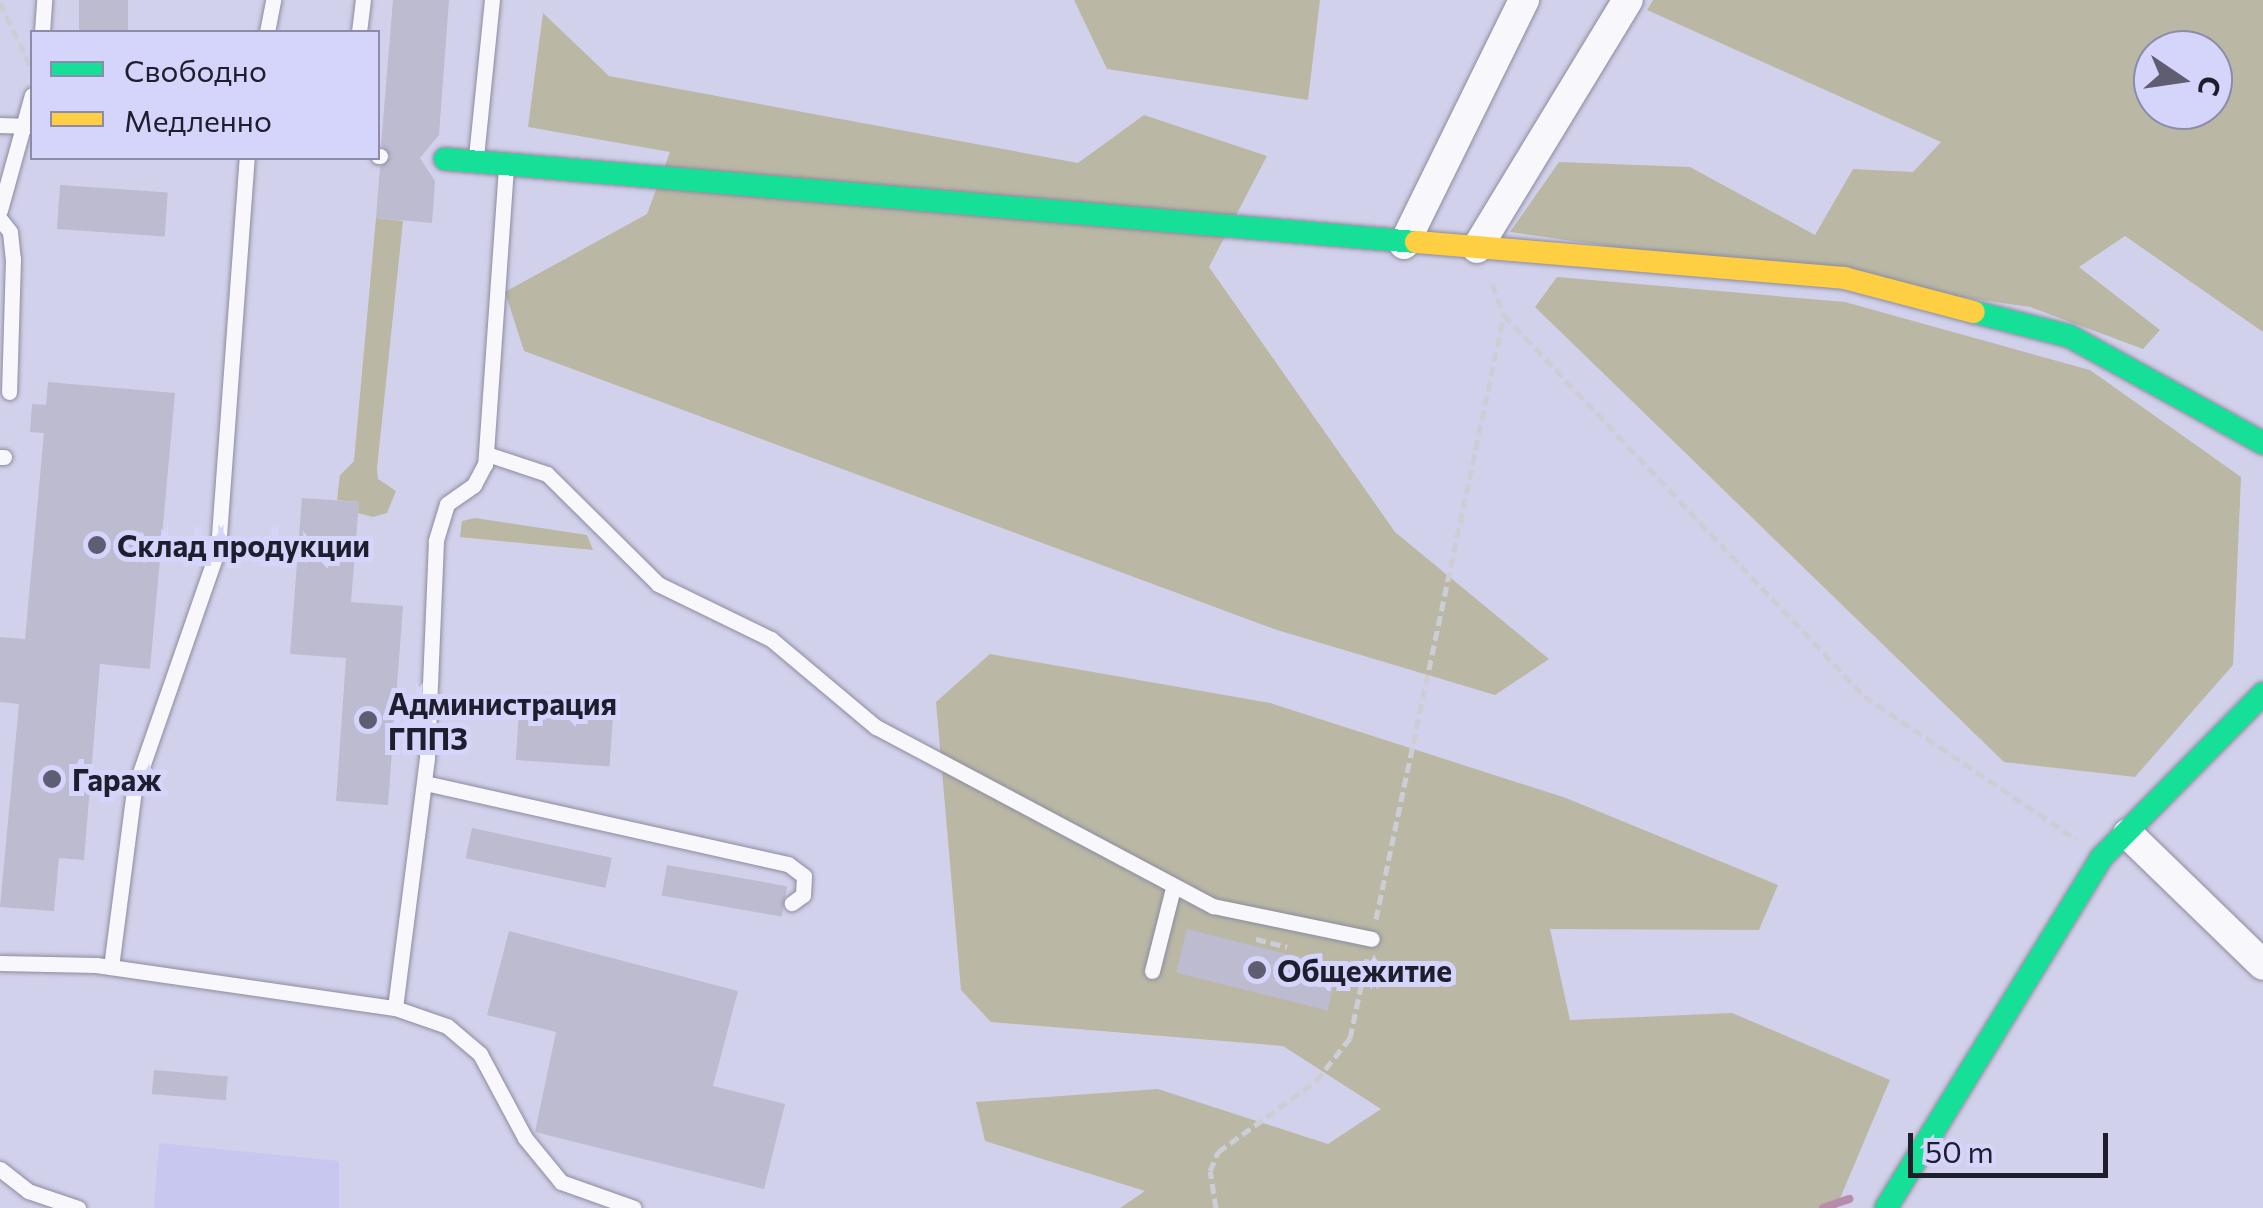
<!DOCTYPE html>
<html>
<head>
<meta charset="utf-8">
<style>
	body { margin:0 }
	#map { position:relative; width:2263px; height:1208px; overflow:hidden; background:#d2d1eb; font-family:Commissioner,sans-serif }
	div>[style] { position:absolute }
	.built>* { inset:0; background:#c8c7f0 }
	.green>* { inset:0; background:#bab8a4 }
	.stream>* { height:8px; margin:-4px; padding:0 4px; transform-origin:4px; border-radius:4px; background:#b88cac }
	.building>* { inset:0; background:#bcbbd0; transform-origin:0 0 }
	.path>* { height:5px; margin-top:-2.5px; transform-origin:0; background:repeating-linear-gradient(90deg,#cdcdd5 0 10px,transparent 0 15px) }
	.roads { filter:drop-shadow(0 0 2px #8c8b9f) drop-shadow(0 0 2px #8c8b9f) }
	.lane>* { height:15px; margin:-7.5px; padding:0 7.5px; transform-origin:7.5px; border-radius:7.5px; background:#f8f8fc }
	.street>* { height:30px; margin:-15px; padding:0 15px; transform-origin:15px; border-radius:15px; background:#f8f8fc }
	.fast>* { height:22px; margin:-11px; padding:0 11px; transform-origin:11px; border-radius:11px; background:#16e098 }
	.slow>* { height:22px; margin:-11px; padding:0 11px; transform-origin:11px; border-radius:11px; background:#ffcf43 }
	.dots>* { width:28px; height:28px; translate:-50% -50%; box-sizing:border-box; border:5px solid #d5d4fb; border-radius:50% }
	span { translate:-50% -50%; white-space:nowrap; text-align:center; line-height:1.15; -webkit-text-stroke:10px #d5d4fb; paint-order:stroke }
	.poi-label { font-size:30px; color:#1f1e2f; font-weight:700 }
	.left { translate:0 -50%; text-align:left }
	.legend { position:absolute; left:30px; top:30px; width:350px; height:130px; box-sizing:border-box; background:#d5d4fb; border:2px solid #8c8ba9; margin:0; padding:12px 18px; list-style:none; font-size:30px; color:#1f1e2f }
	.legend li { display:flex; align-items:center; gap:20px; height:50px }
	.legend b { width:50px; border:2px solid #8c8ba9 }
	.north { position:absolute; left:2133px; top:30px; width:100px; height:100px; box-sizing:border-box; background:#d5d4fb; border:2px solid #8c8ba9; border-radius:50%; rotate:103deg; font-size:28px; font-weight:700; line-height:40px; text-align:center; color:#1f1e2f }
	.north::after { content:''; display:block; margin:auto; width:35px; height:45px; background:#5e5d71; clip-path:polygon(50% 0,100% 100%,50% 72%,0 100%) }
	.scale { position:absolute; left:1908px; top:1133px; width:200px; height:45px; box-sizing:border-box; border:5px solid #1f1e2f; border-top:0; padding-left:12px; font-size:30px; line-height:35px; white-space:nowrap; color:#1f1e2f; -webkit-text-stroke:8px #d5d4fb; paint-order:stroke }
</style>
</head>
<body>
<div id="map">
	<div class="built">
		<div style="clip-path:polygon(159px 1143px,339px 1161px,339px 1208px,154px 1208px)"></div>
	</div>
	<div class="green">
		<div style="clip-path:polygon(1074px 0,1320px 0,1308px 100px,1107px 69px)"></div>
		<div style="clip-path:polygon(evenodd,1653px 0,2263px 0,2263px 332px,2125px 236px,2079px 267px,2160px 330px,2143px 349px,2030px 307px,1510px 232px,1559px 162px,1690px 167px,1815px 235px,1853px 169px,1913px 172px,1941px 142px,1647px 10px,1653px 0,2153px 50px,2213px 50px,2213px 110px,2153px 110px,2153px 50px)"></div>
		<div style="clip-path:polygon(543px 13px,609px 76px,1078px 163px,1144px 115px,1267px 156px,1209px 267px,1395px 532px,1549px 659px,1495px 695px,1277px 630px,524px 351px,505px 292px,647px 214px,670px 152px,528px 127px)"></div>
		<div style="clip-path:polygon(376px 218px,403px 221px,377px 468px,378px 479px,396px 491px,387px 513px,373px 517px,358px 513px,359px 502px,337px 500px,340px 475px,354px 461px)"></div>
		<div style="clip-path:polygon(1557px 277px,1845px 302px,2090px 370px,2241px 477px,2233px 665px,2135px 777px,2004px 762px,1535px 307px)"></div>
		<div style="clip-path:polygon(475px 518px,587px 535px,593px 550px,460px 537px,462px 521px)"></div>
		<div style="clip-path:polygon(990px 654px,1270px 703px,1566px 798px,1778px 885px,1759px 930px,1550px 929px,1570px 1020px,1732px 1013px,1890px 1080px,1836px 1208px,1120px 1208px,1145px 1191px,985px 1141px,976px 1102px,1158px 1089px,1328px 1144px,1381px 1109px,1283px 1046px,991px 1022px,961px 990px,936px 702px)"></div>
	</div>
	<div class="stream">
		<div style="left:1823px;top:1208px;width:28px;rotate:-19deg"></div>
	</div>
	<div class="building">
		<div style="left:79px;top:0;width:49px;height:32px"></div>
		<div style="clip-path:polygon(393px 0,449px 0,439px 135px,420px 158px,435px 181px,432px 223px,376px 218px,380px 167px,391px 157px,381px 145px)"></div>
		<div style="left:60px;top:185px;width:108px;height:44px;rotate:4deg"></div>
		<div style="clip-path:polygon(48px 382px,175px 393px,150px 669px,100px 664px,84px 860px,59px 858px,54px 911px,0 907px,19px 704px,0 702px,0 637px,25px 639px,44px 433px,30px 432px,32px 404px,46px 405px)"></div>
		<div style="clip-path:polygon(302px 498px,359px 502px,351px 602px,403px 606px,388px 805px,336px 801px,346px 658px,290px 654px)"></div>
		<div style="left:519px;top:713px;width:94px;height:47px;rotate:4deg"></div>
		<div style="left:472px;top:828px;width:143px;height:31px;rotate:12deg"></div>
		<div style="left:667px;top:865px;width:122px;height:31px;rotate:10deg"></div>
		<div style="left:1187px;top:929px;width:156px;height:45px;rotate:14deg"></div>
		<div style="clip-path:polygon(509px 931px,738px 991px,713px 1086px,785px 1104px,764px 1189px,535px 1132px,556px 1032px,487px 1015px)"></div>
		<div style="left:154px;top:1070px;width:74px;height:24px;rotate:5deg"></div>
	</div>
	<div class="path">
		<div style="left:0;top:2px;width:75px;rotate:64.8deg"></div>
		<div style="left:1492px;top:284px;width:33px;rotate:69deg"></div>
		<div style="left:1504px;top:315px;width:524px;rotate:46.62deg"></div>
		<div style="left:1864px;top:696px;width:256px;rotate:34deg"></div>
		<div style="left:1376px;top:919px;width:617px;rotate:-78.03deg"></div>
		<div style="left:1256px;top:939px;width:32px;rotate:14deg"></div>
		<div style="left:1216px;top:1208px;width:37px;rotate:-99deg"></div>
		<div style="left:1210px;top:1171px;width:21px;rotate:-67deg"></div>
		<div style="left:1218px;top:1152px;width:121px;rotate:-35.9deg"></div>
		<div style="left:1316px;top:1081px;width:55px;rotate:-51.7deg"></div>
		<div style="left:1350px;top:1038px;width:81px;rotate:-77.9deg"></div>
	</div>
	<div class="roads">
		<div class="lane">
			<div style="left:42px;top:32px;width:32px;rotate:-86deg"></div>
			<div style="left:267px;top:32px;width:33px;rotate:-79deg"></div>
			<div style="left:359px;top:32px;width:32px;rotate:-83deg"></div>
			<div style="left:0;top:125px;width:29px;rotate:2deg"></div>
			<div style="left:378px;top:156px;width:2px"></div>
			<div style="left:476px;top:157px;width:158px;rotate:-84.2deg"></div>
			<div style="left:506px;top:167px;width:298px;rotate:94deg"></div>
			<div style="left:485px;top:464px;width:24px;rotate:118deg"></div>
			<div style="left:474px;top:485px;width:33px;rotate:145deg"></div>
			<div style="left:447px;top:504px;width:39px;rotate:107deg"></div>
			<div style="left:436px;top:541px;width:217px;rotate:92.4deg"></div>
			<div style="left:427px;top:758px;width:252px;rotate:97.3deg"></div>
			<div style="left:395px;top:1008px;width:55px;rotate:19.1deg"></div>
			<div style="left:447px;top:1026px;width:43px;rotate:40.3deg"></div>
			<div style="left:480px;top:1054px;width:95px;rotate:61.8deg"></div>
			<div style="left:525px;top:1138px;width:57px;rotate:50.7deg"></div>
			<div style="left:561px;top:1182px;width:77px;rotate:19.6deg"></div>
			<div style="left:0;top:210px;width:119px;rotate:-74.5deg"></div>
			<div style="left:0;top:219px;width:16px;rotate:52deg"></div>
			<div style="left:10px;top:232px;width:27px;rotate:84deg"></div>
			<div style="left:13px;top:259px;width:133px;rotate:91.7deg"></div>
			<div style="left:487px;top:454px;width:63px;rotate:18.4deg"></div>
			<div style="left:547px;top:474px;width:156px;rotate:44.7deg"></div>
			<div style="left:658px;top:584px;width:126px;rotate:26deg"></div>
			<div style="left:771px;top:639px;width:137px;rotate:40deg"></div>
			<div style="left:876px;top:727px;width:382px;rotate:28deg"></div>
			<div style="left:1213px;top:906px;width:162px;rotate:11.7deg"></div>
			<div style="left:0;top:457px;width:4px"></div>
			<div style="left:425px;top:783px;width:372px;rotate:12.6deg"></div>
			<div style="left:788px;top:864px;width:20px;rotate:37deg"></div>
			<div style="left:804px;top:876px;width:19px;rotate:93deg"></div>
			<div style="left:803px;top:895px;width:14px;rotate:144deg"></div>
			<div style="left:0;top:963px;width:96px;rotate:1.2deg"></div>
			<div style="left:96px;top:965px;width:302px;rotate:8.2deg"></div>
			<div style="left:111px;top:967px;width:178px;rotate:-82.6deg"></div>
			<div style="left:134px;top:790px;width:255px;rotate:-70.8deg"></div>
			<div style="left:218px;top:549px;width:392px;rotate:-85.8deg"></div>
			<div style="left:1152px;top:971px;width:86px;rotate:-75.8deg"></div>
			<div style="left:0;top:1169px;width:36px;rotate:38deg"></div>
			<div style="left:28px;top:1191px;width:53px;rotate:18.8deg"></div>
		</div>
		<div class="street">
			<div style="left:1404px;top:244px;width:272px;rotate:-63.8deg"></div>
			<div style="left:1477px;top:248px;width:290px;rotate:-58.7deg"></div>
			<div style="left:2128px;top:834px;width:188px;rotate:44.1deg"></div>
		</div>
		<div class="fast">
			<div style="left:445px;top:159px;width:975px;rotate:4.89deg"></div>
			<div style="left:1974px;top:312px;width:98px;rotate:14.2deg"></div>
			<div style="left:2069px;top:336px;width:222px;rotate:28.9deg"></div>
			<div style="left:1886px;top:1208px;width:411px;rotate:-58.4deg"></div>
			<div style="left:2101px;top:858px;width:231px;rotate:-45.4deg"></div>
		</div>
		<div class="slow">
			<div style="left:1416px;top:242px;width:430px;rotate:4.8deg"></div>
			<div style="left:1844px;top:278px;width:134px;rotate:14.7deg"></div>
		</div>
	</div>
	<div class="dots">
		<div style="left:97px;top:545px;background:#5e5d71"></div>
		<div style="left:368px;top:720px;background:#5e5d71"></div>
		<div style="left:52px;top:779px;background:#5e5d71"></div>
		<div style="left:1257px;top:970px;background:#5e5d71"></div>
	</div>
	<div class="poi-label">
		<span class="left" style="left:117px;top:545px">Склад продукции</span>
		<span class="left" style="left:388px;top:720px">Администрация<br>ГППЗ</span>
		<span class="left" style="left:72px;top:779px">Гараж</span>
		<span class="left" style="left:1277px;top:970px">Общежитие</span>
	</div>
	<ul class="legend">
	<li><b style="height:12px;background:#16e098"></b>Свободно</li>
	<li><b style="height:12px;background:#ffcf43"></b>Медленно</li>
	</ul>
	<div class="north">С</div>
	<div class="scale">50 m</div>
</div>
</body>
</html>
